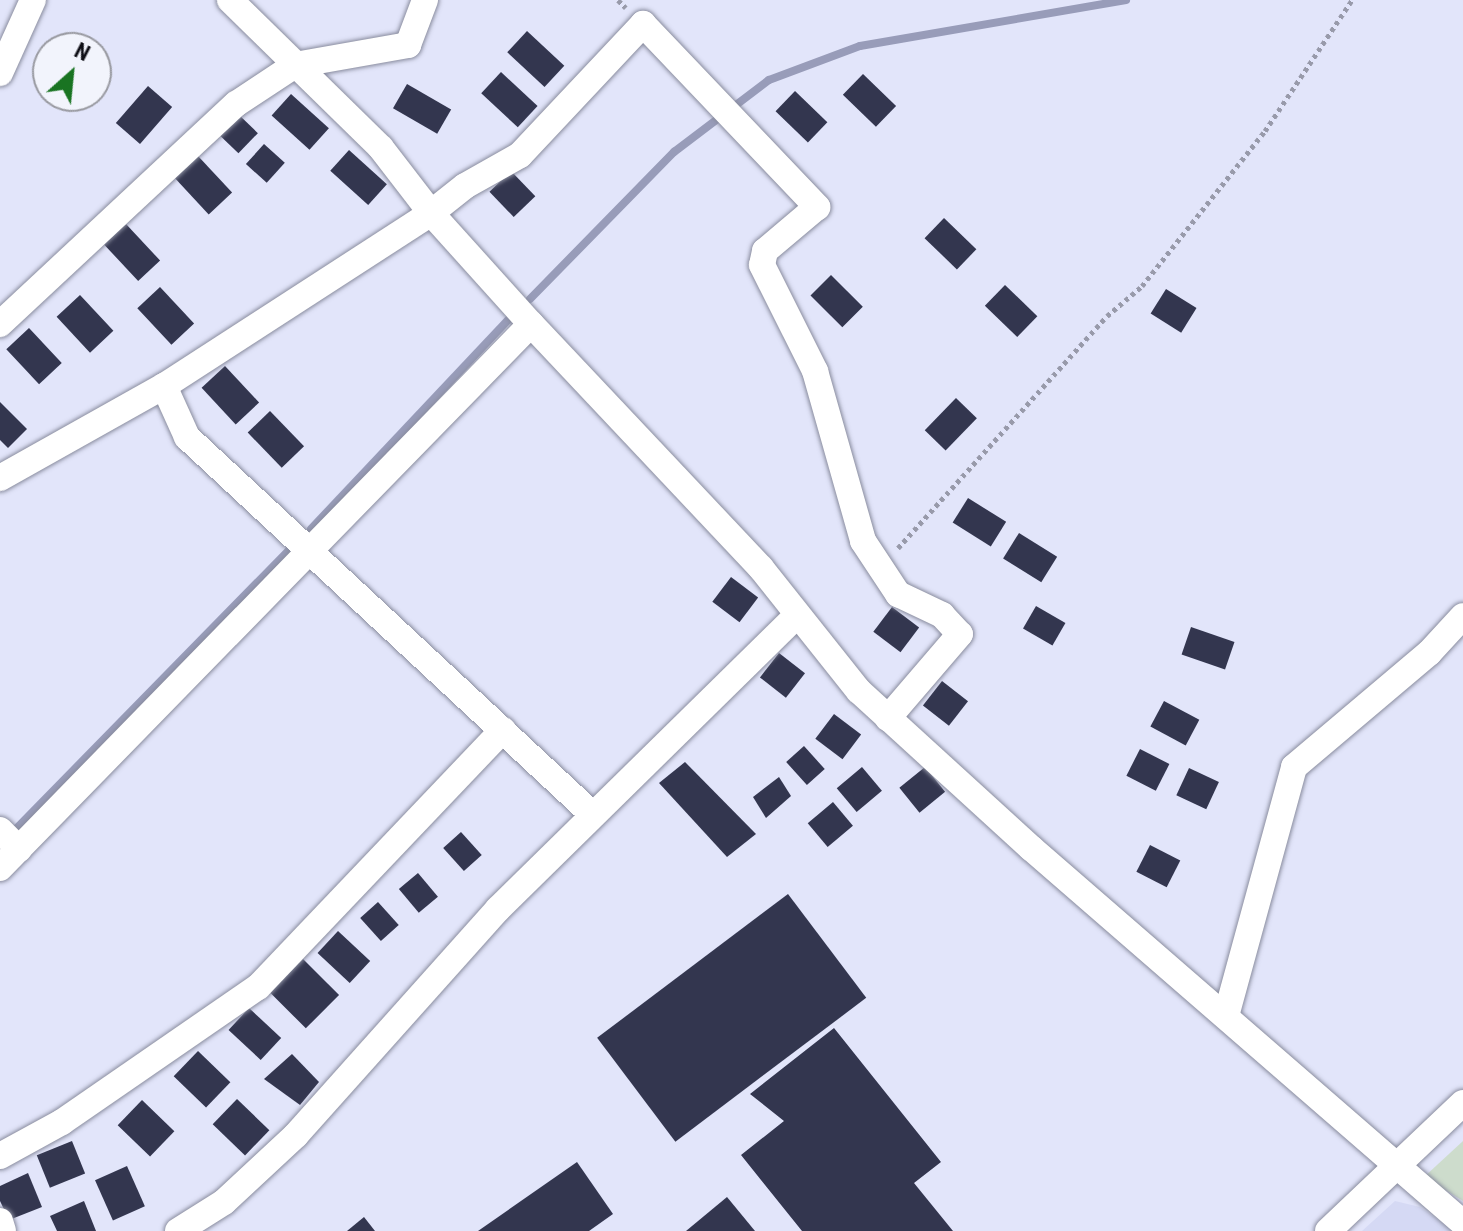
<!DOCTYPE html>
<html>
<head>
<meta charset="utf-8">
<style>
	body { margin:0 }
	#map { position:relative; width:1463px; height:1231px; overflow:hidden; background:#e2e5fa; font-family:"Roboto Condensed",sans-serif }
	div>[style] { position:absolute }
	.built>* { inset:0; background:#d5d9f4 }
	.green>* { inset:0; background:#cddccc }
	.stream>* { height:8px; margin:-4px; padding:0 4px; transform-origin:4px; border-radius:4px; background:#989cb9 }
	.building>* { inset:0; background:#33364f; transform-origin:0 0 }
	.path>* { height:5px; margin-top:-2.5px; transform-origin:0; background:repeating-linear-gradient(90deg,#989aaa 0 4px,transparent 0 8px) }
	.roads { filter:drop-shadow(0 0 2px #898c9e) drop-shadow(0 0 2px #898c9e) }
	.minor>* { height:26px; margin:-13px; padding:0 13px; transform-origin:13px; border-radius:13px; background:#fff }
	span { translate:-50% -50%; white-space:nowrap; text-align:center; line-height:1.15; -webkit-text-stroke:8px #f2f4fc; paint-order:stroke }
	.north { position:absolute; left:32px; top:32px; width:80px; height:80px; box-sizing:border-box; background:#f2f4fc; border:2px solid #9899a0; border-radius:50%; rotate:27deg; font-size:22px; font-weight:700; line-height:32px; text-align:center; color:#101017 }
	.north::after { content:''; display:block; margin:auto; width:28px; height:36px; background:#197422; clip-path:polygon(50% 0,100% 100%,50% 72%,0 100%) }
</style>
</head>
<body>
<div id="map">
	<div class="built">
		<div style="clip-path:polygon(1395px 1201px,1420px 1207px,1454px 1231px,1362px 1231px)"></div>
	</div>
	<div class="green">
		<div style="clip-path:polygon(1463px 1141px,1463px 1201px,1424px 1177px)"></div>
	</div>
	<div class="stream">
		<div style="left:530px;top:299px;width:206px;rotate:-45.6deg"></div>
		<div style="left:674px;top:152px;width:119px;rotate:-37.2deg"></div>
		<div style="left:769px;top:80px;width:97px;rotate:-20.5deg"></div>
		<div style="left:860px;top:46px;width:270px;rotate:-9.8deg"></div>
		<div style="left:311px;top:529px;width:290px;rotate:-46.7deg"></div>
		<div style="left:11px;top:834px;width:399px;rotate:-45.6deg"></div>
	</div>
	<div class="building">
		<div style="left:527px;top:31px;width:51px;height:29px;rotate:43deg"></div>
		<div style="left:501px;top:72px;width:50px;height:29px;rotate:43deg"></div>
		<div style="left:863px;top:74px;width:46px;height:29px;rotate:44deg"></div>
		<div style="left:407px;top:84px;width:51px;height:28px;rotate:30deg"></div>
		<div style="left:148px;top:86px;width:32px;height:49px;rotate:41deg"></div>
		<div style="left:795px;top:91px;width:45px;height:28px;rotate:44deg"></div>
		<div style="left:291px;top:94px;width:51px;height:29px;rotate:42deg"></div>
		<div style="left:237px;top:113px;width:29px;height:28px;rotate:44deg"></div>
		<div style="left:264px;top:144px;width:28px;height:27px;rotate:42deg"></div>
		<div style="left:349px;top:150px;width:51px;height:28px;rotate:42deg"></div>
		<div style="left:198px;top:156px;width:50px;height:32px;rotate:47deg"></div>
		<div style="left:511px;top:171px;width:35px;height:30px;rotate:46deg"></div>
		<div style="left:944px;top:218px;width:45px;height:28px;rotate:44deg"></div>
		<div style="left:126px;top:224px;width:50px;height:30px;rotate:47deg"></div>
		<div style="left:831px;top:275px;width:45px;height:29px;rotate:45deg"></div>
		<div style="left:1005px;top:285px;width:45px;height:29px;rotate:44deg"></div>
		<div style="left:160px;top:287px;width:50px;height:31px;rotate:47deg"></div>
		<div style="left:1166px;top:289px;width:36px;height:29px;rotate:32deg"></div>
		<div style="left:80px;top:295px;width:49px;height:32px;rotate:47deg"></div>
		<div style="left:29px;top:328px;width:48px;height:31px;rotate:47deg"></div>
		<div style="left:225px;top:366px;width:50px;height:32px;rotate:47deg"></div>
		<div style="left:956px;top:398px;width:29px;height:45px;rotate:44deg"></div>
		<div style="clip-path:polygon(0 402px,27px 429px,8px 448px,0 440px)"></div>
		<div style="left:270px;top:411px;width:49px;height:31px;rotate:46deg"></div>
		<div style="left:968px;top:498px;width:45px;height:29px;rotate:32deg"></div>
		<div style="left:1019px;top:533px;width:45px;height:30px;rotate:32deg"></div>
		<div style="left:731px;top:577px;width:34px;height:31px;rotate:37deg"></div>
		<div style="left:1036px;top:606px;width:34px;height:26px;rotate:30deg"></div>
		<div style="left:892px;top:607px;width:34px;height:31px;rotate:37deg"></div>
		<div style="left:1191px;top:627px;width:46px;height:29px;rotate:19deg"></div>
		<div style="left:779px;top:653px;width:33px;height:31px;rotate:38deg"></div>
		<div style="left:942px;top:681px;width:33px;height:31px;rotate:38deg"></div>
		<div style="left:1164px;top:701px;width:40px;height:29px;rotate:28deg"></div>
		<div style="left:834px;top:714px;width:34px;height:31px;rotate:37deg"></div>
		<div style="left:804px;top:746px;width:31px;height:24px;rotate:48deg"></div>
		<div style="left:1140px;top:749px;width:33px;height:30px;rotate:27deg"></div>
		<div style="clip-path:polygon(685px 762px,756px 834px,727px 857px,659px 783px)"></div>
		<div style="left:862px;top:767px;width:31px;height:33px;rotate:50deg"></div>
		<div style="left:925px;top:767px;width:32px;height:33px;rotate:51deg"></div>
		<div style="left:1189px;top:768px;width:33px;height:30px;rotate:25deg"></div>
		<div style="clip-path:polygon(779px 777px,791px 796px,766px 818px,753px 797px)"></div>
		<div style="left:833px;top:802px;width:31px;height:33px;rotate:50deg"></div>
		<div style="left:461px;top:832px;width:31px;height:24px;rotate:48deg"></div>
		<div style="left:1150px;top:845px;width:34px;height:30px;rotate:27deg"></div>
		<div style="left:418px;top:873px;width:31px;height:25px;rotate:50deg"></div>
		<div style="left:788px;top:894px;width:130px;height:239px;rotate:53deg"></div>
		<div style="left:378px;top:902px;width:31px;height:24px;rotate:48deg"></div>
		<div style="left:338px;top:931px;width:44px;height:30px;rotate:43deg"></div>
		<div style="left:303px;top:959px;width:51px;height:47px;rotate:45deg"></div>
		<div style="left:249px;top:1008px;width:44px;height:30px;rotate:43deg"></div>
		<div style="clip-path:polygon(834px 1028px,941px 1162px,914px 1183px,953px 1231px,802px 1231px,741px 1155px,784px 1121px,750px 1094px)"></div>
		<div style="left:198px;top:1051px;width:45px;height:35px;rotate:44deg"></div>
		<div style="clip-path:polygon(292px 1054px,319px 1082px,300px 1105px,264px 1079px)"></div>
		<div style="left:237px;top:1099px;width:45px;height:35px;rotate:44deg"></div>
		<div style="left:142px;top:1100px;width:45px;height:35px;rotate:44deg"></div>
		<div style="left:72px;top:1141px;width:35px;height:38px;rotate:68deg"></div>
		<div style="clip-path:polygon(577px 1162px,613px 1214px,589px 1231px,478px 1231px)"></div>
		<div style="left:127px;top:1166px;width:44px;height:35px;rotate:66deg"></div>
		<div style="clip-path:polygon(28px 1173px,42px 1207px,9px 1220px,0 1201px,0 1186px)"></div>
		<div style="clip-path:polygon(727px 1197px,755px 1231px,686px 1231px)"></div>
		<div style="clip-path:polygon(84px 1201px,96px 1231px,57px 1231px,50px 1216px)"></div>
		<div style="clip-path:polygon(364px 1217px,375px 1231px,347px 1231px)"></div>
	</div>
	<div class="path">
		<div style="left:618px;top:0;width:11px;rotate:45deg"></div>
		<div style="left:898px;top:548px;width:312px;rotate:-48deg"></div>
		<div style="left:1107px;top:316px;width:46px;rotate:-40.6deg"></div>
		<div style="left:1142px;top:286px;width:198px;rotate:-51.6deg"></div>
		<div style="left:1265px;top:131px;width:157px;rotate:-56.4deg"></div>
	</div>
	<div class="roads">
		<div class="minor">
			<div style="left:230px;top:0;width:211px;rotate:44.4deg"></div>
			<div style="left:381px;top:148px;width:82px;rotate:52.4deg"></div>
			<div style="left:431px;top:213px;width:149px;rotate:48deg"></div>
			<div style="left:531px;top:324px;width:335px;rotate:46.7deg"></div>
			<div style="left:761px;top:568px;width:157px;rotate:51.5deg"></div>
			<div style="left:859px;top:691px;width:233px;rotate:42.4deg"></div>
			<div style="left:1031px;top:848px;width:572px;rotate:40.96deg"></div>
			<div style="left:0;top:73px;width:80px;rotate:-65.7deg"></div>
			<div style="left:0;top:324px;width:323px;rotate:-43deg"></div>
			<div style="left:236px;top:104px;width:71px;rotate:-33.5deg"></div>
			<div style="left:295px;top:65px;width:115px;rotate:-10deg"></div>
			<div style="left:408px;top:45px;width:48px;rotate:-69.3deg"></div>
			<div style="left:164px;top:386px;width:56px;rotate:65.7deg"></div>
			<div style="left:187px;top:437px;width:553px;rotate:42.95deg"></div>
			<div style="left:0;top:478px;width:188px;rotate:-29.3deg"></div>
			<div style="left:164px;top:386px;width:318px;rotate:-32.9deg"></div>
			<div style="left:431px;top:213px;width:43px;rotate:-38.5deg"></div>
			<div style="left:465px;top:186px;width:63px;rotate:-29.4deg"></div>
			<div style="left:520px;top:155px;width:180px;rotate:-46.8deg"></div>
			<div style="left:643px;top:24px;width:253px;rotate:46.4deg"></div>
			<div style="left:817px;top:207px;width:68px;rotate:139.8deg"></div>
			<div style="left:765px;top:251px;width:14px;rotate:102deg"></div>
			<div style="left:762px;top:265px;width:119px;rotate:63.4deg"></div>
			<div style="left:815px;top:371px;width:177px;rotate:74.2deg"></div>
			<div style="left:863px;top:541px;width:64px;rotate:56.6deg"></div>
			<div style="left:898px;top:594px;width:49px;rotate:25.5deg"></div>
			<div style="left:942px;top:615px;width:26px;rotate:47deg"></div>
			<div style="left:960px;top:634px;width:111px;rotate:130.6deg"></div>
			<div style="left:0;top:830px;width:27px;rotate:45deg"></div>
			<div style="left:0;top:868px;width:760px;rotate:-45.69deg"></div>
			<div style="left:1226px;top:1016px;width:258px;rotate:-74.7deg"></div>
			<div style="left:1294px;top:767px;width:177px;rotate:-40.2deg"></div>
			<div style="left:1429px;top:653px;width:50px;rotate:-47.4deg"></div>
			<div style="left:0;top:1156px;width:71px;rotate:-28.7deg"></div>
			<div style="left:62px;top:1122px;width:238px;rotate:-34.6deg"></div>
			<div style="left:258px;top:987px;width:355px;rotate:-46.4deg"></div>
			<div style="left:0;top:1221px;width:10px;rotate:73deg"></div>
			<div style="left:178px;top:1231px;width:54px;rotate:-32.2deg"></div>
			<div style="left:224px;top:1202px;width:98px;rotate:-42.9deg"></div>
			<div style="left:296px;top:1135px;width:303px;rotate:-48.2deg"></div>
			<div style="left:498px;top:909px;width:419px;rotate:-44.5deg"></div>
			<div style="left:1328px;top:1231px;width:186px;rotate:-43.5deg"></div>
		</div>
	</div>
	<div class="north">N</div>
</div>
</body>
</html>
